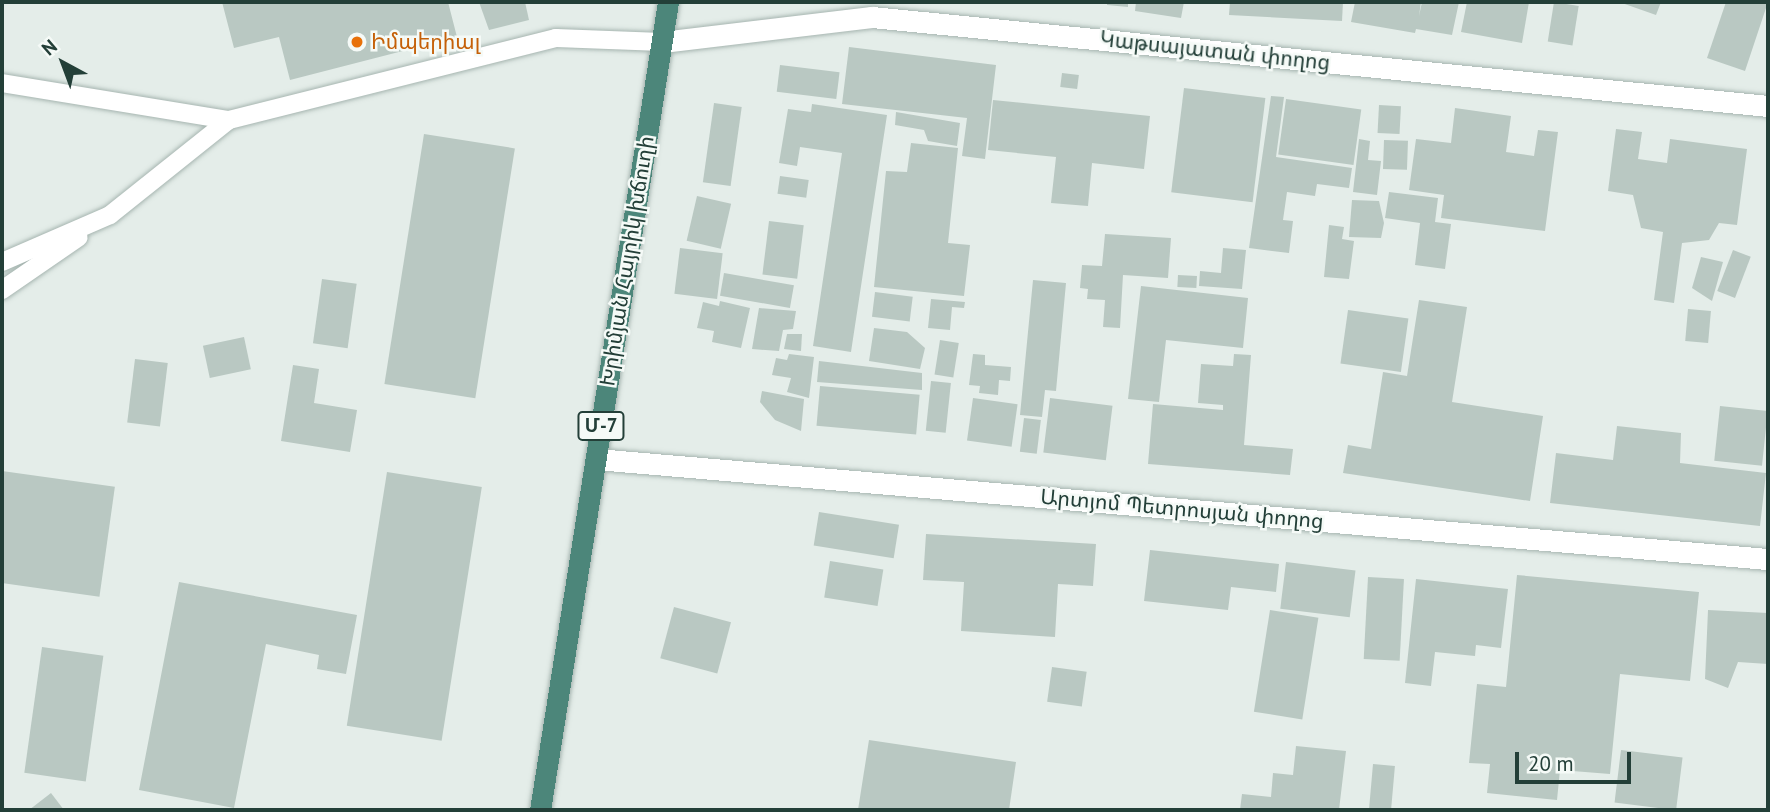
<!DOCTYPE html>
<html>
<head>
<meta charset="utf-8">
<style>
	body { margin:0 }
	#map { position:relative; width:1770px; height:812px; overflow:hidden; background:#e4ede9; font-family:"PT Sans","Noto Sans Armenian",sans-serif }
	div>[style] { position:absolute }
	.building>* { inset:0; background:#b9c8c2; transform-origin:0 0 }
	.roads { filter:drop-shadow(0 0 2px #a6b5b0) drop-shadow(0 0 2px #a6b5b0) }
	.service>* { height:18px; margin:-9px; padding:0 9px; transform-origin:9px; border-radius:9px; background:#fff }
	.minor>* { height:21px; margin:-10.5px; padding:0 10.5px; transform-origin:10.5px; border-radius:10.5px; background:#fff }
	.trunk>* { height:21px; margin:-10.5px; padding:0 10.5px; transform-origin:10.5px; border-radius:10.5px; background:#4c867a }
	.dots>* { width:19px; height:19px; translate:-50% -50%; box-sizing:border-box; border:4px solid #f5faf7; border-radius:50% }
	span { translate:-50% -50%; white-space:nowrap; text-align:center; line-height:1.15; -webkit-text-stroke:5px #f5faf7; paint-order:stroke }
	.shield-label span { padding:2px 5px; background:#f5faf7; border:2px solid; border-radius:5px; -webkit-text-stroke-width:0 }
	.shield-label { font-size:19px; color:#233f38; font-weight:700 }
	.food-label { font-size:21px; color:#c56008 }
	.left { translate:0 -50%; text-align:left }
	.street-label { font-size:21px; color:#233f38 }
	.frame { position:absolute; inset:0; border:4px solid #233f38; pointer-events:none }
	.north { position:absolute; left:28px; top:28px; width:70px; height:70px; -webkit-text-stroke:5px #f5faf7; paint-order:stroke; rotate:319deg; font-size:19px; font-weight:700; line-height:28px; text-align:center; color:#233f38 }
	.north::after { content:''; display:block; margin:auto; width:24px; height:32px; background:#233f38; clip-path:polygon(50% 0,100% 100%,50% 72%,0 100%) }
	.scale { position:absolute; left:1515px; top:752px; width:116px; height:32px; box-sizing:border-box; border:4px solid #233f38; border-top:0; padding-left:9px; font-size:21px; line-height:24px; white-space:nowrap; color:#233f38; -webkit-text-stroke:5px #f5faf7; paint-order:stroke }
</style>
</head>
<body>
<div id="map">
	<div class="building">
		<div style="clip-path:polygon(222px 2px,448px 2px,457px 37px,290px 80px,279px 37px,234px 48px)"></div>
		<div style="clip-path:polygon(479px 2px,525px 2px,529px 20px,489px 30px)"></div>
		<div style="clip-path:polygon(1107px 2px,1128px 2px,1128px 7px,1107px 5px)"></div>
		<div style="clip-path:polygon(1136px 2px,1184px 2px,1181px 18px,1135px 11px)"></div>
		<div style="clip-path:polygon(1230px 2px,1343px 2px,1342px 21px,1229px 15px)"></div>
		<div style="clip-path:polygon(1355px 2px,1421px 2px,1419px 16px,1422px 2px,1459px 2px,1452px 35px,1416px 29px,1415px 33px,1351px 22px)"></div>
		<div style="clip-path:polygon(1467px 2px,1529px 2px,1522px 43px,1461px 32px)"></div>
		<div style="left:1554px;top:2px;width:25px;height:40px;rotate:9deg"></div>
		<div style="clip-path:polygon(1619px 2px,1661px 2px,1656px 15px)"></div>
		<div style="clip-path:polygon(1726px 2px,1768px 2px,1745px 71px,1707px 58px)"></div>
		<div style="clip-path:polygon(849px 47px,996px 65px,985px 159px,962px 156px,967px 118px,842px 104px)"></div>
		<div style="left:780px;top:65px;width:60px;height:27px;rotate:7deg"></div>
		<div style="left:1062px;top:73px;width:17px;height:14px;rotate:7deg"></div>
		<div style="left:1184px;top:88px;width:82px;height:105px;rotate:7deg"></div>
		<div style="clip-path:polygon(1271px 96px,1284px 97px,1276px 157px,1352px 168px,1349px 188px,1317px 184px,1315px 196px,1287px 192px,1283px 220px,1293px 221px,1289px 253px,1249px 248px)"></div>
		<div style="left:1286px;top:99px;width:76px;height:56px;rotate:8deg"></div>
		<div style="clip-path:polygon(993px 100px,1150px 116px,1144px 169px,1092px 163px,1088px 206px,1051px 203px,1056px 157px,988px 150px)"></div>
		<div style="left:714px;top:103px;width:28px;height:80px;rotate:8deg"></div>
		<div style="clip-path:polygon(812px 104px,887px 115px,851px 352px,813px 346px,842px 153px,800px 147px,797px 166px,779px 163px,788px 109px,811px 112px)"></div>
		<div style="left:1379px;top:105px;width:22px;height:28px;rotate:3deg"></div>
		<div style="clip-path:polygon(1455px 108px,1511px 116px,1506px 152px,1534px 156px,1538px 130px,1558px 132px,1545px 231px,1441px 218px,1444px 195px,1409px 190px,1416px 139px,1451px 143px)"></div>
		<div style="clip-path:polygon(896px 112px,960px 123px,957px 146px,928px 141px,924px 130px,895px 125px)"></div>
		<div style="clip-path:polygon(1616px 129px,1642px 132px,1638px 159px,1667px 163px,1670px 139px,1747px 149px,1737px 225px,1719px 223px,1709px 240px,1682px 243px,1674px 303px,1654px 300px,1663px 232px,1641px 228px,1633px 195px,1608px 191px)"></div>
		<div style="left:424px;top:134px;width:92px;height:253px;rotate:9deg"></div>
		<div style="clip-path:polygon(1359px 139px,1370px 141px,1368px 160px,1381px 161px,1377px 195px,1353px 192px)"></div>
		<div style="left:1384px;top:140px;width:24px;height:29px;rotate:2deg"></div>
		<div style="clip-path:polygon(911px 143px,958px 148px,948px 243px,970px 245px,964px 296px,874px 287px,886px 171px,907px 172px)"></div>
		<div style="left:780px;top:176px;width:29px;height:18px;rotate:8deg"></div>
		<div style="clip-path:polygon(1389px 192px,1438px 198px,1435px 222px,1451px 224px,1445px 269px,1415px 265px,1420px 223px,1385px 218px)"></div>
		<div style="left:697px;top:196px;width:35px;height:46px;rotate:13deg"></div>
		<div style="clip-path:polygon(1352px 200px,1379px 201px,1384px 223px,1381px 238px,1349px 237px)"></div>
		<div style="left:769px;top:221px;width:35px;height:54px;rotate:7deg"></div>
		<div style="clip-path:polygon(1329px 225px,1344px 227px,1342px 239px,1354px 241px,1349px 279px,1324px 277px)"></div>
		<div style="clip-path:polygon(1105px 234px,1171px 238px,1168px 278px,1123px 275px,1120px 328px,1103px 327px,1105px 300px,1087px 299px,1088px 289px,1080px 288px,1082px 265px,1102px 266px)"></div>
		<div style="left:680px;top:248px;width:43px;height:46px;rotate:7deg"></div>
		<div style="clip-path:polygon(1223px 248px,1246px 250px,1242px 289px,1199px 286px,1200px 271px,1221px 273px)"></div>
		<div style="left:1733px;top:250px;width:19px;height:44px;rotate:21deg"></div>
		<div style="clip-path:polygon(1701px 257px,1723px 262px,1712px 301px,1692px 288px)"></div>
		<div style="left:724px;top:273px;width:71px;height:23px;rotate:10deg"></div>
		<div style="left:1178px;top:275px;width:19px;height:12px;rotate:3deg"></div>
		<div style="left:322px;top:279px;width:35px;height:65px;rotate:8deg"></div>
		<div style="clip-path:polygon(1033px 280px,1066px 283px,1056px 391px,1045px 390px,1042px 417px,1020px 415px)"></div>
		<div style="clip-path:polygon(1141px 286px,1248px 298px,1243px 348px,1166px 340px,1159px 402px,1128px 399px)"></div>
		<div style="left:875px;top:292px;width:38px;height:25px;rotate:7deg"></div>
		<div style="clip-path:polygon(931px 299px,965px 302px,964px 308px,952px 307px,950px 330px,928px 328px)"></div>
		<div style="clip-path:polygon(1419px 300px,1467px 307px,1452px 402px,1543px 416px,1530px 501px,1343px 473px,1348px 445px,1371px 449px,1383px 372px,1407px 376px)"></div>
		<div style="clip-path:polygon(720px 301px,750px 308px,741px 348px,712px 342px,714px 331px,697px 328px,703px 302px,719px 306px)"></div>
		<div style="clip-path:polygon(759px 308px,796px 311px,793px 329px,783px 330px,779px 351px,752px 349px)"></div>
		<div style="left:1688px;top:309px;width:23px;height:32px;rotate:5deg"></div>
		<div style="left:1348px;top:310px;width:61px;height:54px;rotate:8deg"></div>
		<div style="clip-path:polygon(874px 328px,907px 332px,925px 348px,920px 369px,869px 361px)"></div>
		<div style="clip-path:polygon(787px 334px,802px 334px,801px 351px,784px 349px)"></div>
		<div style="left:244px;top:337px;width:33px;height:42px;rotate:78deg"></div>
		<div style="left:940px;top:340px;width:19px;height:35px;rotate:9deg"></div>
		<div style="clip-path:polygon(789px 354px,814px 357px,809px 398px,787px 392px,791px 378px,772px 375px,776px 358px,787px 360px)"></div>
		<div style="clip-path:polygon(973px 354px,985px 355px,985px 365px,1011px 367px,1010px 381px,999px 380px,998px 395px,979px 393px,980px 386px,969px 385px)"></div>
		<div style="clip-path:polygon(1234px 354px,1251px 355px,1244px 445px,1293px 449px,1290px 475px,1148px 464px,1153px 404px,1223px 410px,1223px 405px,1198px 403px,1201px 364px,1233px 366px)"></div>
		<div style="left:135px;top:359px;width:33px;height:64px;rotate:7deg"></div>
		<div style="clip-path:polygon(819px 361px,922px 373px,922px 390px,817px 382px)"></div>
		<div style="clip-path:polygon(293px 365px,319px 369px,314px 403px,357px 410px,350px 452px,281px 441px)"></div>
		<div style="left:931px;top:381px;width:20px;height:50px;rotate:6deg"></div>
		<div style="left:820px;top:386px;width:100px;height:40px;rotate:5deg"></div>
		<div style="clip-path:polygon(762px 391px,804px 399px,801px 431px,775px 420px,760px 402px)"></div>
		<div style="left:973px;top:398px;width:45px;height:43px;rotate:8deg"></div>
		<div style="left:1050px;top:398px;width:63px;height:55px;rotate:7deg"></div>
		<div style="left:1720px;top:406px;width:48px;height:55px;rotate:6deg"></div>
		<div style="left:1024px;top:418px;width:17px;height:34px;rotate:7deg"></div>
		<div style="clip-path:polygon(1617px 426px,1681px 433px,1680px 463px,1766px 473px,1760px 526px,1550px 503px,1556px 453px,1613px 460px)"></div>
		<div style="left:2px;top:471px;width:114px;height:111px;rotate:8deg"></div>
		<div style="left:387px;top:472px;width:96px;height:257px;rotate:9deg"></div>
		<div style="left:819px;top:512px;width:81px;height:34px;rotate:9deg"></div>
		<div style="clip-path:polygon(926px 534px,1096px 544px,1093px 586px,1058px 584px,1055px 637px,961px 631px,964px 582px,923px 580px)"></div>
		<div style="clip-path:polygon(1150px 550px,1279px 564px,1276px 592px,1231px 587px,1228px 610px,1144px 601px)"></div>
		<div style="left:830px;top:561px;width:54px;height:37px;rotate:9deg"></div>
		<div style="left:1286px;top:562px;width:70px;height:47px;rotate:7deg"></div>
		<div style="clip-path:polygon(1517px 575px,1699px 592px,1690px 681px,1620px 674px,1610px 774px,1560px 770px,1557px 800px,1487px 793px,1490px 764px,1469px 763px,1477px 684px,1506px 687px)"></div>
		<div style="left:1368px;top:577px;width:36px;height:82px;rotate:3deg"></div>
		<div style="clip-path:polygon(1416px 579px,1508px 589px,1501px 648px,1476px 645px,1475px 656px,1435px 652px,1431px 686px,1405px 683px)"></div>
		<div style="clip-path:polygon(179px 582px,357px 615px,346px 674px,317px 669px,319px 655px,266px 644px,234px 808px,139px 790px)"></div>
		<div style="left:674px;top:607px;width:59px;height:53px;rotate:15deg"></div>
		<div style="left:1270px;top:610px;width:49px;height:103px;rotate:9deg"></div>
		<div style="clip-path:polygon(1708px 610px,1768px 613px,1768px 664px,1738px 662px,1728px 688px,1705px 679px)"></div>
		<div style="left:42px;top:647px;width:62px;height:127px;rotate:8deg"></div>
		<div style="left:1052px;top:667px;width:35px;height:35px;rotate:8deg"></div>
		<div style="clip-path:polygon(869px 740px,1016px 762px,1009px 810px,858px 810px)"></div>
		<div style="clip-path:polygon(1296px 746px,1346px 751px,1339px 810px,1240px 810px,1242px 794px,1271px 797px,1273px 773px,1293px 775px)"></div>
		<div style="left:1621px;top:750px;width:62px;height:53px;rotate:7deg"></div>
		<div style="left:1373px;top:764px;width:22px;height:46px;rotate:5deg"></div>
		<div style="clip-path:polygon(51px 793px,64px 810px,29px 810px)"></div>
	</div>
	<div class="roads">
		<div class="service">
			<div style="left:2px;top:83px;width:230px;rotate:9.3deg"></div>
			<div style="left:2px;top:262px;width:118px;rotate:-23.5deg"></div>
			<div style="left:110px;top:215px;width:152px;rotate:-38.6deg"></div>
			<div style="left:229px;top:120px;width:337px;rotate:-14.1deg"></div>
			<div style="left:556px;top:38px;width:106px;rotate:2.2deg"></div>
			<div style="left:2px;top:290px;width:93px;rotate:-34.5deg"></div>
		</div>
		<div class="minor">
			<div style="left:662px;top:42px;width:211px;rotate:-6.8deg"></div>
			<div style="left:872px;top:17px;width:900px;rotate:5.67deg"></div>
			<div style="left:596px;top:459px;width:1176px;rotate:4.88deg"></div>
		</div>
		<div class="trunk">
			<div style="left:540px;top:810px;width:818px;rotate:-81deg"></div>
		</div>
	</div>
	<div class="dots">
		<div style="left:357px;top:42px;background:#e8710a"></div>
	</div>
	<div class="shield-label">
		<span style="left:601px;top:426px">Մ-7</span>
	</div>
	<div class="food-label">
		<span class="left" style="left:371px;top:42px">Իմպերիալ</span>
	</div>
	<div class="street-label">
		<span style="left:1215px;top:51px;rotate:6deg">Կաթսայատան փողոց</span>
		<span style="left:627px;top:261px;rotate:-81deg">Խրիմյան Հայրիկ խճուղի</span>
		<span style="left:1182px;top:509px;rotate:5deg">Արտյոմ Պետրոսյան փողոց</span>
	</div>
	<div class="frame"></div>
	<div class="north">N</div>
	<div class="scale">20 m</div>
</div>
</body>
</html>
